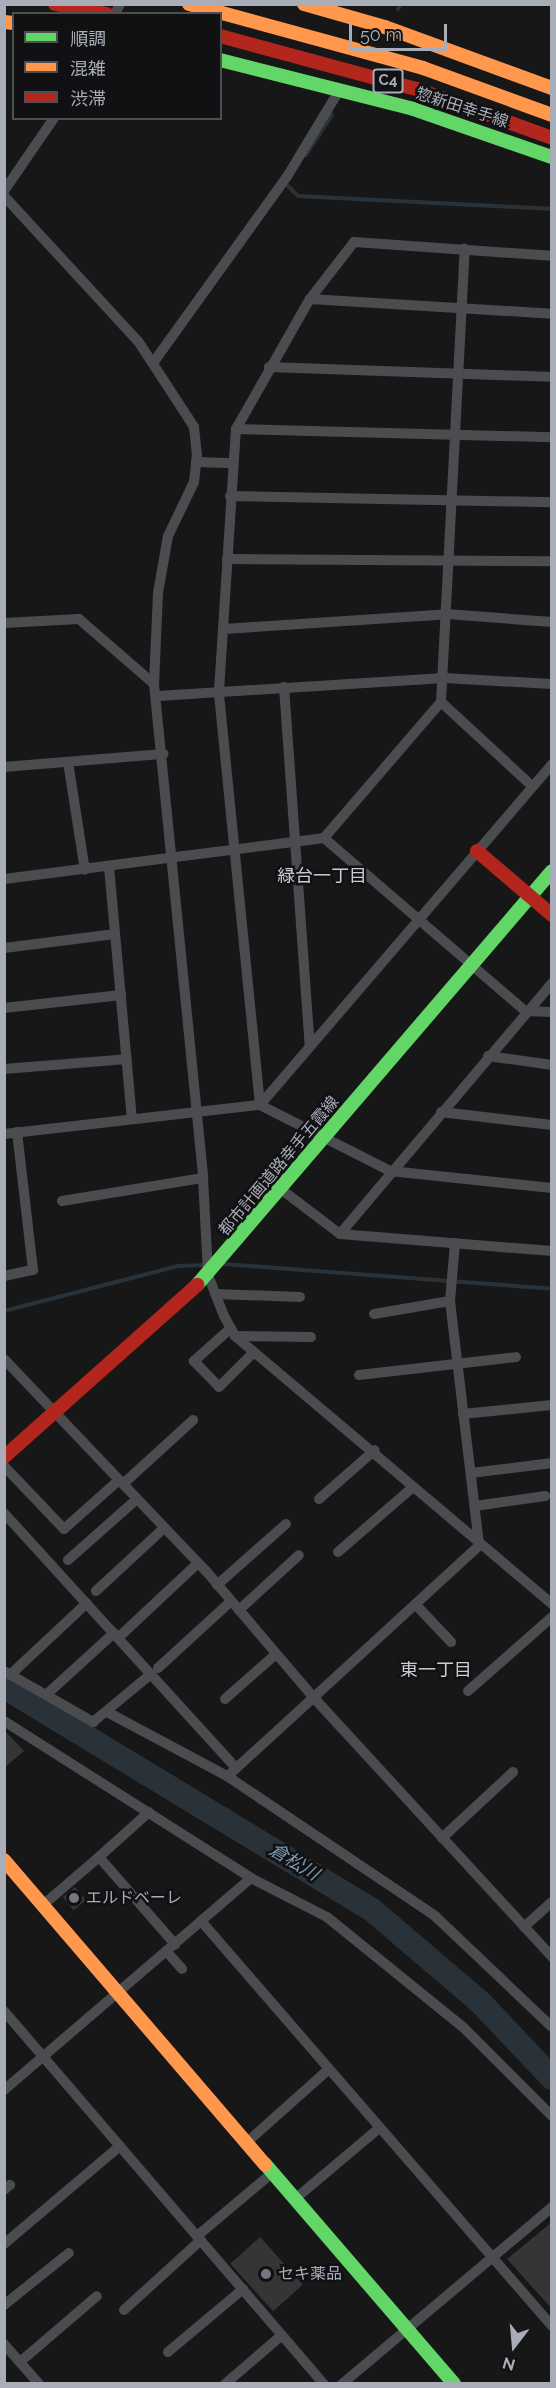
<!DOCTYPE html>
<html>
<head>
<meta charset="utf-8">
<style>
	body { margin:0 }
	#map { position:relative; width:556px; height:2388px; overflow:hidden; background:#171717; font-family:Raleway,"Noto Sans JP",sans-serif }
	div>[style] { position:absolute }
	.stream>* { height:4px; margin:-2px; padding:0 2px; transform-origin:2px; border-radius:2px; background:#2a3239 }
	.river>* { height:24px; margin:-12px; padding:0 12px; transform-origin:12px; border-radius:12px; background:#2a3239 }
	.building>* { inset:0; background:#353536; transform-origin:0 0 }
	.street>* { height:10px; margin:-5px; padding:0 5px; transform-origin:5px; border-radius:5px; background:#4b4c50 }
	.fast>* { height:14px; margin:-7px; padding:0 7px; transform-origin:7px; border-radius:7px; background:#63d668 }
	.slow>* { height:14px; margin:-7px; padding:0 7px; transform-origin:7px; border-radius:7px; background:#ff974d }
	.jam>* { height:14px; margin:-7px; padding:0 7px; transform-origin:7px; border-radius:7px; background:#b3261e }
	.dots>* { width:16px; height:16px; translate:-50% -50%; box-sizing:border-box; border:3px solid #111113; border-radius:50% }
	span { translate:-50% -50%; white-space:nowrap; text-align:center; line-height:1.15; -webkit-text-stroke:5px #111113; paint-order:stroke }
	.shield-label span { padding:2px 4px; background:#111113; border:2px solid; border-radius:4px; -webkit-text-stroke-width:0 }
	.shield-label { font-size:15px; color:#a8adb8; font-weight:700 }
	.street-label { font-size:16px; color:#a8adb8 }
	.poi-label { font-size:16px; color:#a8adb8 }
	.left { translate:0 -50%; text-align:left }
	.neighbourhood-label { font-size:18px; color:#c9ccd4 }
	.water-label { font-size:18px; color:#7f9bb3; font-style:italic }
	.frame { position:absolute; inset:0; border:6px solid #a8adb8; pointer-events:none }
	.legend { position:absolute; left:12px; top:12px; width:210px; height:108px; box-sizing:border-box; background:#111113; border:2px solid #4d4f55; margin:0; padding:8px 10px; list-style:none; font-size:18px; color:#a8adb8 }
	.legend li { display:flex; align-items:center; gap:12px; height:30px }
	.legend b { width:30px; border:2px solid #4d4f55 }
	.north { position:absolute; left:484px; top:2316px; width:60px; height:60px; -webkit-text-stroke:4px #111113; paint-order:stroke; rotate:196deg; font-size:16px; font-weight:700; line-height:24px; text-align:center; color:#a8adb8 }
	.north::after { content:''; display:block; margin:auto; width:21px; height:27px; background:#a8adb8; clip-path:polygon(50% 0,100% 100%,50% 72%,0 100%) }
	.scale { position:absolute; left:349px; top:24px; width:98px; height:27px; box-sizing:border-box; border:3px solid #a8adb8; border-top:0; padding-left:8px; font-size:18px; line-height:21px; white-space:nowrap; color:#a8adb8; -webkit-text-stroke:4px #111113; paint-order:stroke }
</style>
</head>
<body>
<div id="map">
	<div class="stream">
		<div style="left:398px;top:9px;width:6px;rotate:-59deg"></div>
		<div style="left:306px;top:155px;width:48px;rotate:-57deg"></div>
		<div style="left:288px;top:186px;width:14px;rotate:45deg"></div>
		<div style="left:298px;top:196px;width:254px;rotate:2.9deg"></div>
		<div style="left:223px;top:1264px;width:330px;rotate:4.3deg"></div>
		<div style="left:4px;top:1311px;width:180px;rotate:-14.5deg"></div>
		<div style="left:178px;top:1266px;width:29px;rotate:-2deg"></div>
	</div>
	<div class="river">
		<div style="left:4px;top:1687px;width:429px;rotate:31.2deg"></div>
		<div style="left:371px;top:1909px;width:145px;rotate:40.5deg"></div>
		<div style="left:481px;top:2003px;width:103px;rotate:46.6deg"></div>
	</div>
	<div class="building">
		<div style="clip-path:polygon(4px 1730px,24px 1751px,4px 1768px)"></div>
		<div style="left:75px;top:1887px;width:17px;height:16px;rotate:50deg"></div>
		<div style="clip-path:polygon(552px 2222px,552px 2309px,507px 2259px)"></div>
		<div style="left:260px;top:2237px;width:64px;height:40px;rotate:48deg"></div>
	</div>
	<div class="street">
		<div style="left:115px;top:14px;width:11px;rotate:-63deg"></div>
		<div style="left:4px;top:191px;width:88px;rotate:-55.6deg"></div>
		<div style="left:4px;top:196px;width:197px;rotate:47.3deg"></div>
		<div style="left:138px;top:341px;width:103px;rotate:56.9deg"></div>
		<div style="left:194px;top:427px;width:27px;rotate:84deg"></div>
		<div style="left:197px;top:454px;width:28px;rotate:96deg"></div>
		<div style="left:194px;top:482px;width:60px;rotate:115.7deg"></div>
		<div style="left:168px;top:536px;width:58px;rotate:100deg"></div>
		<div style="left:158px;top:593px;width:91px;rotate:92.5deg"></div>
		<div style="left:154px;top:684px;width:496px;rotate:84.3deg"></div>
		<div style="left:203px;top:1178px;width:97px;rotate:87deg"></div>
		<div style="left:208px;top:1275px;width:44px;rotate:68.7deg"></div>
		<div style="left:224px;top:1316px;width:23px;rotate:61deg"></div>
		<div style="left:235px;top:1336px;width:415px;rotate:40.2deg"></div>
		<div style="left:310px;top:299px;width:242px;rotate:3.5deg"></div>
		<div style="left:153px;top:363px;width:231px;rotate:-54.3deg"></div>
		<div style="left:288px;top:175px;width:100px;rotate:-58.8deg"></div>
		<div style="left:269px;top:367px;width:283px;rotate:2deg"></div>
		<div style="left:236px;top:429px;width:316px;rotate:1.5deg"></div>
		<div style="left:196px;top:462px;width:37px;rotate:2deg"></div>
		<div style="left:230px;top:496px;width:322px;rotate:1.1deg"></div>
		<div style="left:227px;top:559px;width:325px;rotate:0.4deg"></div>
		<div style="left:4px;top:623px;width:75px;rotate:-3.1deg"></div>
		<div style="left:79px;top:619px;width:99px;rotate:40.9deg"></div>
		<div style="left:224px;top:629px;width:224px;rotate:-3.8deg"></div>
		<div style="left:447px;top:614px;width:105px;rotate:4.4deg"></div>
		<div style="left:284px;top:687px;width:361px;rotate:85.9deg"></div>
		<div style="left:158px;top:696px;width:287px;rotate:-3.6deg"></div>
		<div style="left:444px;top:678px;width:108px;rotate:3.2deg"></div>
		<div style="left:441px;top:702px;width:124px;rotate:42.7deg"></div>
		<div style="left:68px;top:762px;width:109px;rotate:81.1deg"></div>
		<div style="left:4px;top:767px;width:160px;rotate:-4.7deg"></div>
		<div style="left:324px;top:838px;width:265px;rotate:40.7deg"></div>
		<div style="left:525px;top:1011px;width:27px;rotate:2deg"></div>
		<div style="left:109px;top:867px;width:252px;rotate:84.8deg"></div>
		<div style="left:4px;top:879px;width:323px;rotate:-7.3deg"></div>
		<div style="left:324px;top:838px;width:179px;rotate:-49.3deg"></div>
		<div style="left:441px;top:702px;width:454px;rotate:-87deg"></div>
		<div style="left:4px;top:948px;width:112px;rotate:-7.2deg"></div>
		<div style="left:4px;top:1008px;width:118px;rotate:-6.3deg"></div>
		<div style="left:488px;top:1056px;width:65px;rotate:8deg"></div>
		<div style="left:4px;top:1069px;width:123px;rotate:-4.6deg"></div>
		<div style="left:260px;top:1105px;width:416px;rotate:-95.7deg"></div>
		<div style="left:219px;top:691px;width:263px;rotate:-86.3deg"></div>
		<div style="left:236px;top:429px;width:150px;rotate:-60.4deg"></div>
		<div style="left:310px;top:299px;width:72px;rotate:-52.3deg"></div>
		<div style="left:354px;top:242px;width:198px;rotate:4deg"></div>
		<div style="left:260px;top:1105px;width:449px;rotate:-49.4deg"></div>
		<div style="left:441px;top:1112px;width:112px;rotate:6.7deg"></div>
		<div style="left:4px;top:1134px;width:258px;rotate:-6.5deg"></div>
		<div style="left:260px;top:1105px;width:146px;rotate:26.9deg"></div>
		<div style="left:390px;top:1171px;width:163px;rotate:6deg"></div>
		<div style="left:282px;top:1190px;width:73px;rotate:37.2deg"></div>
		<div style="left:340px;top:1234px;width:213px;rotate:4.6deg"></div>
		<div style="left:62px;top:1201px;width:143px;rotate:-9.3deg"></div>
		<div style="left:340px;top:1234px;width:329px;rotate:-49.8deg"></div>
		<div style="left:455px;top:1243px;width:58px;rotate:94.9deg"></div>
		<div style="left:450px;top:1301px;width:247px;rotate:83.2deg"></div>
		<div style="left:4px;top:1276px;width:30px;rotate:-12deg"></div>
		<div style="left:33px;top:1270px;width:139px;rotate:-96.6deg"></div>
		<div style="left:215px;top:1294px;width:85px;rotate:2deg"></div>
		<div style="left:374px;top:1314px;width:77px;rotate:-9.7deg"></div>
		<div style="left:231px;top:1328px;width:50px;rotate:138.3deg"></div>
		<div style="left:194px;top:1361px;width:36px;rotate:46deg"></div>
		<div style="left:219px;top:1387px;width:49px;rotate:-45deg"></div>
		<div style="left:235px;top:1336px;width:76px;rotate:0.8deg"></div>
		<div style="left:4px;top:1359px;width:293px;rotate:46.4deg"></div>
		<div style="left:206px;top:1571px;width:167px;rotate:49.6deg"></div>
		<div style="left:314px;top:1698px;width:352px;rotate:47.4deg"></div>
		<div style="left:359px;top:1375px;width:158px;rotate:-6.5deg"></div>
		<div style="left:463px;top:1414px;width:89px;rotate:-5.8deg"></div>
		<div style="left:4px;top:1466px;width:87px;rotate:46.4deg"></div>
		<div style="left:64px;top:1529px;width:74px;rotate:-41.7deg"></div>
		<div style="left:471px;top:1473px;width:82px;rotate:-7deg"></div>
		<div style="left:123px;top:1484px;width:95px;rotate:-42.4deg"></div>
		<div style="left:319px;top:1499px;width:74px;rotate:-41.2deg"></div>
		<div style="left:475px;top:1506px;width:71px;rotate:-8.1deg"></div>
		<div style="left:4px;top:1513px;width:345px;rotate:47.7deg"></div>
		<div style="left:338px;top:1552px;width:99px;rotate:-40.9deg"></div>
		<div style="left:68px;top:1560px;width:92px;rotate:-41.5deg"></div>
		<div style="left:217px;top:1585px;width:92px;rotate:-41.5deg"></div>
		<div style="left:96px;top:1591px;width:93px;rotate:-42.8deg"></div>
		<div style="left:416px;top:1605px;width:51px;rotate:46.6deg"></div>
		<div style="left:239px;top:1610px;width:81px;rotate:-42.5deg"></div>
		<div style="left:119px;top:1637px;width:108px;rotate:-43.1deg"></div>
		<div style="left:158px;top:1668px;width:99px;rotate:-42.5deg"></div>
		<div style="left:4px;top:1671px;width:103px;rotate:29.8deg"></div>
		<div style="left:93px;top:1722px;width:75px;rotate:-39.6deg"></div>
		<div style="left:10px;top:1675px;width:105px;rotate:-43.1deg"></div>
		<div style="left:468px;top:1691px;width:112px;rotate:-41.4deg"></div>
		<div style="left:46px;top:1695px;width:92px;rotate:-42.4deg"></div>
		<div style="left:225px;top:1699px;width:68px;rotate:-41.4deg"></div>
		<div style="left:109px;top:1713px;width:134px;rotate:28.1deg"></div>
		<div style="left:227px;top:1776px;width:251px;rotate:33.9deg"></div>
		<div style="left:435px;top:1916px;width:161px;rotate:43.5deg"></div>
		<div style="left:4px;top:1721px;width:293px;rotate:32.4deg"></div>
		<div style="left:251px;top:1878px;width:85px;rotate:27.2deg"></div>
		<div style="left:327px;top:1917px;width:176px;rotate:39deg"></div>
		<div style="left:464px;top:2028px;width:124px;rotate:45deg"></div>
		<div style="left:231px;top:1773px;width:336px;rotate:-42.5deg"></div>
		<div style="left:149px;top:1812px;width:67px;rotate:138deg"></div>
		<div style="left:99px;top:1857px;width:116px;rotate:48.9deg"></div>
		<div style="left:442px;top:1838px;width:97px;rotate:-42.9deg"></div>
		<div style="left:43px;top:1905px;width:74px;rotate:-40.6deg"></div>
		<div style="left:201px;top:1921px;width:66px;rotate:-40.7deg"></div>
		<div style="left:524px;top:1927px;width:38px;rotate:-42deg"></div>
		<div style="left:166px;top:1951px;width:24px;rotate:48deg"></div>
		<div style="left:4px;top:2011px;width:491px;rotate:49.4deg"></div>
		<div style="left:4px;top:2090px;width:260px;rotate:-40.6deg"></div>
		<div style="left:201px;top:1921px;width:536px;rotate:49.09deg"></div>
		<div style="left:246px;top:2143px;width:110px;rotate:-41.7deg"></div>
		<div style="left:4px;top:2190px;width:8px;rotate:-40deg"></div>
		<div style="left:295px;top:2199px;width:109px;rotate:-40.1deg"></div>
		<div style="left:197px;top:2236px;width:98px;rotate:-40deg"></div>
		<div style="left:4px;top:2244px;width:152px;rotate:-40.2deg"></div>
		<div style="left:4px;top:2305px;width:83px;rotate:-38.7deg"></div>
		<div style="left:124px;top:2310px;width:104px;rotate:-42.3deg"></div>
		<div style="left:4px;top:2344px;width:53px;rotate:48.8deg"></div>
		<div style="left:168px;top:2352px;width:98px;rotate:-40deg"></div>
		<div style="left:20px;top:2362px;width:101px;rotate:-40.6deg"></div>
		<div style="left:225px;top:2384px;width:75px;rotate:-40.7deg"></div>
		<div style="left:342px;top:2384px;width:275px;rotate:-40.1deg"></div>
	</div>
	<div class="fast">
		<div style="left:220px;top:60px;width:199px;rotate:14.2deg"></div>
		<div style="left:413px;top:109px;width:147px;rotate:19.1deg"></div>
		<div style="left:197px;top:1285px;width:545px;rotate:-49.39deg"></div>
		<div style="left:265px;top:2164px;width:290px;rotate:49.3deg"></div>
	</div>
	<div class="slow">
		<div style="left:189px;top:4px;width:243px;rotate:15.3deg"></div>
		<div style="left:423px;top:68px;width:137px;rotate:20deg"></div>
		<div style="left:304px;top:4px;width:84px;rotate:15.9deg"></div>
		<div style="left:385px;top:27px;width:178px;rotate:20.1deg"></div>
		<div style="left:4px;top:22px;width:10px;rotate:6deg"></div>
		<div style="left:4px;top:1860px;width:401px;rotate:49.4deg"></div>
	</div>
	<div class="jam">
		<div style="left:55px;top:4px;width:53px;rotate:10.9deg"></div>
		<div style="left:220px;top:36px;width:204px;rotate:15.1deg"></div>
		<div style="left:417px;top:89px;width:144px;rotate:19.9deg"></div>
		<div style="left:477px;top:851px;width:99px;rotate:40.5deg"></div>
		<div style="left:4px;top:1457px;width:259px;rotate:-41.7deg"></div>
	</div>
	<div class="dots">
		<div style="left:74px;top:1898px;background:#757880"></div>
		<div style="left:266px;top:2274px;background:#757880"></div>
	</div>
	<div class="shield-label">
		<span style="left:388px;top:81px">C4</span>
	</div>
	<div class="street-label">
		<span style="left:462px;top:108px;rotate:18deg">惣新田幸手線</span>
		<span style="left:279px;top:1166px;rotate:-50deg">都市計画道路幸手五霞線</span>
	</div>
	<div class="poi-label">
		<span class="left" style="left:86px;top:1898px">エルドベーレ</span>
		<span class="left" style="left:278px;top:2274px">セキ薬品</span>
	</div>
	<div class="neighbourhood-label">
		<span style="left:322px;top:876px">緑台一丁目</span>
		<span style="left:436px;top:1670px">東一丁目</span>
	</div>
	<div class="water-label">
		<span style="left:294px;top:1862px;rotate:31deg">倉松川</span>
	</div>
	<div class="frame"></div>
	<ul class="legend">
	<li><b style="height:8px;background:#63d668"></b>順調</li>
	<li><b style="height:8px;background:#ff974d"></b>混雑</li>
	<li><b style="height:8px;background:#b3261e"></b>渋滞</li>
	</ul>
	<div class="north">N</div>
	<div class="scale">50 m</div>
</div>
</body>
</html>
